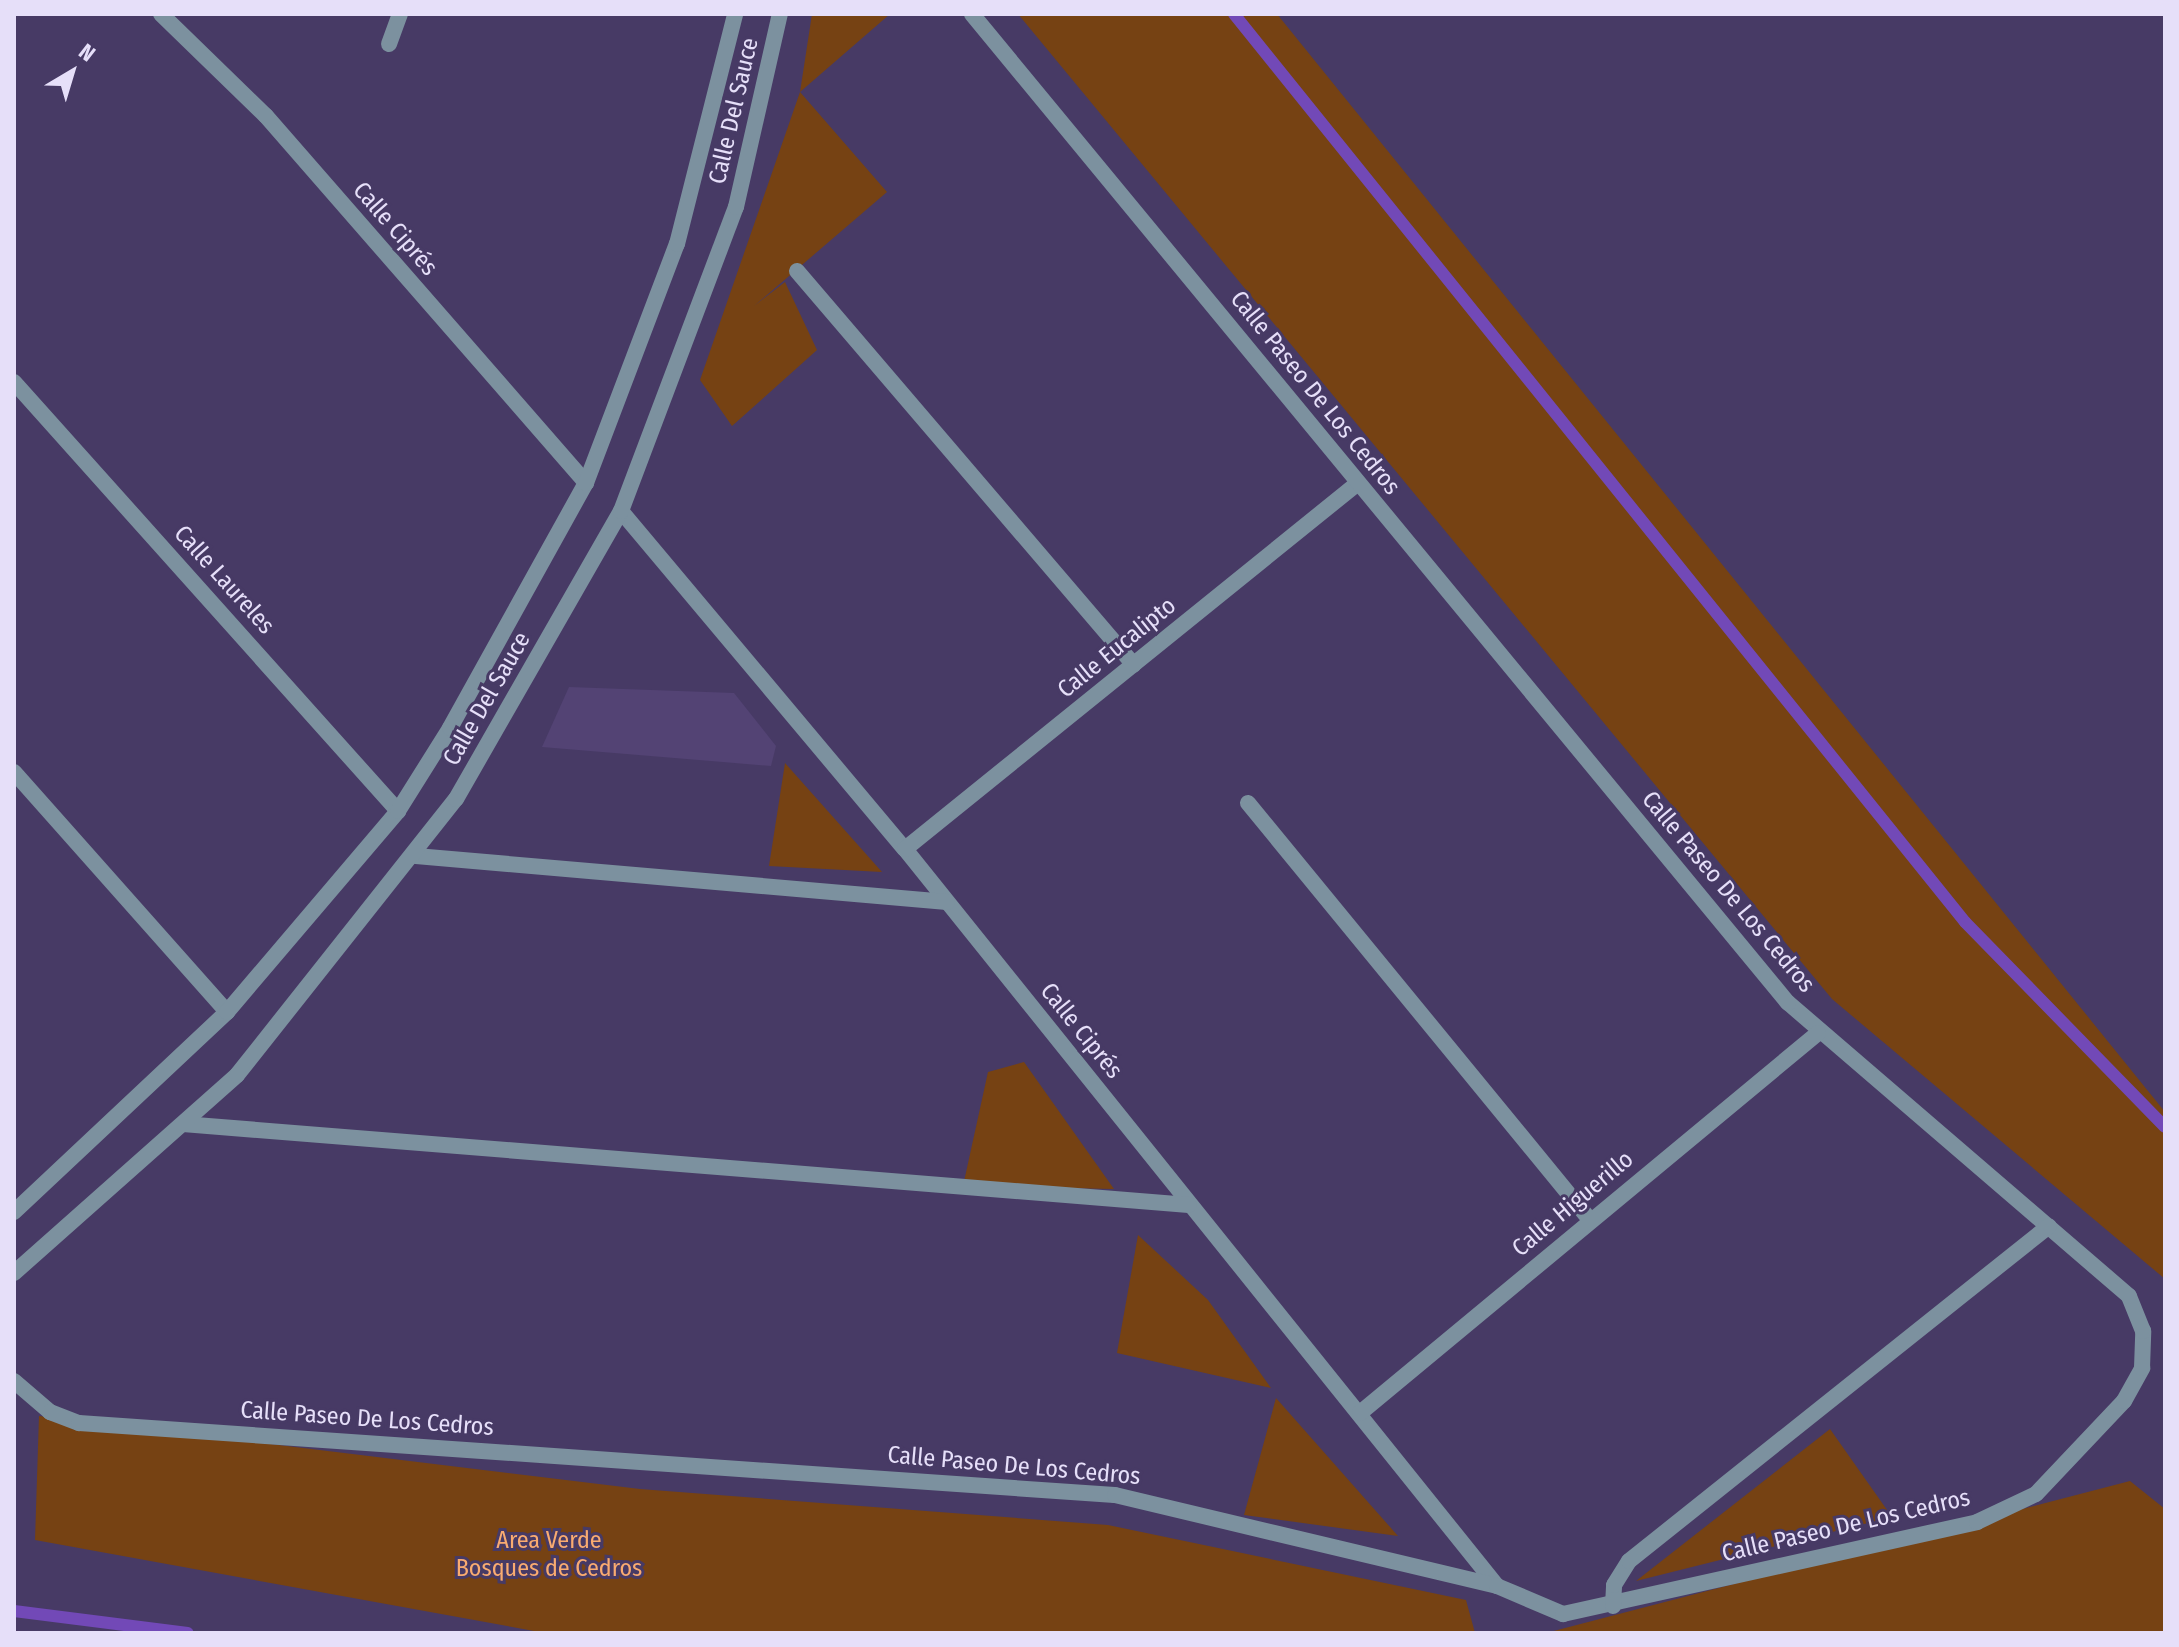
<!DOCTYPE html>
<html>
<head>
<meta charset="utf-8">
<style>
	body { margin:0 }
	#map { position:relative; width:2179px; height:1647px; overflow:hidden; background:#473a65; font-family:"Fira Sans Condensed",sans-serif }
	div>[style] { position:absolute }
	.built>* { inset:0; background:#534374 }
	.green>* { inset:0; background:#764213 }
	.stream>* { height:12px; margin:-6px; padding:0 6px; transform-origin:6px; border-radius:6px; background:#7249b7 }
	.minor>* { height:16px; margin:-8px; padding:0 8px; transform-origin:8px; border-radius:8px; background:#7c919f }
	span { translate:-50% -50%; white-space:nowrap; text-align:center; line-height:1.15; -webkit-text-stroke:6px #473a65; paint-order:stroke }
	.street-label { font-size:24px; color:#e6dff9 }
	.park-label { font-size:24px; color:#f9ab70 }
	.frame { position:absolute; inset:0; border:16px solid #e6dff9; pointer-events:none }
	.north { position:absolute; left:32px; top:32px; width:80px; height:80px; -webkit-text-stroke:6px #473a65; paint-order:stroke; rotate:38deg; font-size:22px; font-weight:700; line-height:32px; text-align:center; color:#e6dff9 }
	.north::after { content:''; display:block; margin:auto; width:28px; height:36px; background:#e6dff9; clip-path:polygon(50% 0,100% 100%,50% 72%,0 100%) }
</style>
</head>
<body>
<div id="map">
	<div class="built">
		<div style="clip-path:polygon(569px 687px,734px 693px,776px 746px,771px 766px,542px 747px)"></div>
	</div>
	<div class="green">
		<div style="clip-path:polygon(812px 14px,890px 14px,800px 92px,887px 192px,754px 306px,785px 282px,817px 350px,732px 426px,700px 380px,800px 92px)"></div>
		<div style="clip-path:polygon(1018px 14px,1277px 14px,2165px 1112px,2165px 1279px,1832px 999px)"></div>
		<div style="clip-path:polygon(785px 763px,882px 872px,769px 866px)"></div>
		<div style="clip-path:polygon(1024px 1062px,1114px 1189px,963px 1186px,988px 1072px)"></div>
		<div style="clip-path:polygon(1138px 1235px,1208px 1300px,1271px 1388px,1117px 1353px)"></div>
		<div style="clip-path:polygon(1276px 1398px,1398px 1536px,1244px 1515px)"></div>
		<div style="clip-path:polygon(39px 1416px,640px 1489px,1108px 1525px,1466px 1600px,1475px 1633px,545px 1633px,35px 1540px)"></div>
		<div style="clip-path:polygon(1830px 1429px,1892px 1517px,1636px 1581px)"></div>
		<div style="clip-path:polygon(2130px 1481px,2165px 1509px,2165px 1633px,1546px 1633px)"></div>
	</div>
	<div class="stream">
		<div style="left:1234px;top:14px;width:1166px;rotate:51.16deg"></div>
		<div style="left:1965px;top:922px;width:286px;rotate:45.7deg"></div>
		<div style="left:14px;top:1611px;width:175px;rotate:7.2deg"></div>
	</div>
	<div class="minor">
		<div style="left:161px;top:14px;width:146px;rotate:44.2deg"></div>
		<div style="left:266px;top:116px;width:487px;rotate:48.9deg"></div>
		<div style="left:389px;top:44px;width:32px;rotate:-70deg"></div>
		<div style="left:797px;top:271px;width:518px;rotate:49.46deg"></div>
		<div style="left:14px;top:382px;width:576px;rotate:48.17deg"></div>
		<div style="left:621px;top:511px;width:441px;rotate:50deg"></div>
		<div style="left:905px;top:849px;width:945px;rotate:51.23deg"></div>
		<div style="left:14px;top:772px;width:321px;rotate:48.4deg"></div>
		<div style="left:1248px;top:803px;width:539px;rotate:50.64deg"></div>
		<div style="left:905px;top:849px;width:582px;rotate:-38.94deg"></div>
		<div style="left:416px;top:856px;width:533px;rotate:4.95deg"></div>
		<div style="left:183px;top:1124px;width:1009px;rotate:4.6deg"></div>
		<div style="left:14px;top:1212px;width:292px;rotate:-43.2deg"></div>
		<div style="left:227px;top:1012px;width:264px;rotate:-49.6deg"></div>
		<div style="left:398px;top:811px;width:98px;rotate:-57.9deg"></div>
		<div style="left:450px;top:728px;width:280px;rotate:-61deg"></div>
		<div style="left:586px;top:483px;width:256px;rotate:-69.2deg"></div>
		<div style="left:677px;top:244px;width:237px;rotate:-75.8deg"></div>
		<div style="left:14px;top:1273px;width:298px;rotate:-41.6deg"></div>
		<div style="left:237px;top:1075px;width:352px;rotate:-51.6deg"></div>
		<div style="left:456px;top:799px;width:332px;rotate:-60.2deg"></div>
		<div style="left:621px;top:511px;width:325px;rotate:-69.3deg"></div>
		<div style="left:736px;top:207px;width:198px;rotate:-77.2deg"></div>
		<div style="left:14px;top:1381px;width:48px;rotate:40.7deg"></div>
		<div style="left:50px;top:1412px;width:31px;rotate:21deg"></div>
		<div style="left:79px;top:1423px;width:1038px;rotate:3.98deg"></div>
		<div style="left:1115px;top:1495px;width:393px;rotate:13.4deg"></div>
		<div style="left:1497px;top:1586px;width:72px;rotate:23deg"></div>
		<div style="left:1563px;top:1614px;width:424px;rotate:-12.5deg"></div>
		<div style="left:1977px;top:1522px;width:65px;rotate:-25.4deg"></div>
		<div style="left:2036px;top:1494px;width:128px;rotate:-46.6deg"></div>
		<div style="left:2124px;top:1401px;width:38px;rotate:-61deg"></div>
		<div style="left:2142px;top:1368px;width:37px;rotate:-88deg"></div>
		<div style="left:2143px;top:1331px;width:38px;rotate:-112deg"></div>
		<div style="left:2129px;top:1296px;width:450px;rotate:-139.3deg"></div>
		<div style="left:1788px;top:1003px;width:1282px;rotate:-129.53deg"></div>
		<div style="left:1360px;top:1413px;width:595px;rotate:-39.68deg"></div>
		<div style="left:1613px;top:1606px;width:21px;rotate:-87deg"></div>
		<div style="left:1614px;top:1585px;width:28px;rotate:-58deg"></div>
		<div style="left:1629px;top:1561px;width:537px;rotate:-38.58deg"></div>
	</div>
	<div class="street-label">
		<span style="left:734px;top:111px;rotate:-77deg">Calle Del Sauce</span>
		<span style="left:395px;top:229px;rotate:49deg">Calle Ciprés</span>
		<span style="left:1315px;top:393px;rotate:51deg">Calle Paseo De Los Cedros</span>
		<span style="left:224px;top:580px;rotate:48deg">Calle Laureles</span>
		<span style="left:1117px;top:648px;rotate:-39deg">Calle Eucalipto</span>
		<span style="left:487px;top:699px;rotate:-60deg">Calle Del Sauce</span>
		<span style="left:1728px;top:892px;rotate:50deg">Calle Paseo De Los Cedros</span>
		<span style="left:1081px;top:1031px;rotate:51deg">Calle Ciprés</span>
		<span style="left:1573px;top:1204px;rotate:-40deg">Calle Higuerillo</span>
		<span style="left:367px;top:1419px;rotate:4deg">Calle Paseo De Los Cedros</span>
		<span style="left:1014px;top:1466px;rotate:5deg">Calle Paseo De Los Cedros</span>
		<span style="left:1846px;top:1526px;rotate:-13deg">Calle Paseo De Los Cedros</span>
	</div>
	<div class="park-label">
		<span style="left:549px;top:1555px">Area Verde<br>Bosques de Cedros</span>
	</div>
	<div class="frame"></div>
	<div class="north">N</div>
</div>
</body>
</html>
